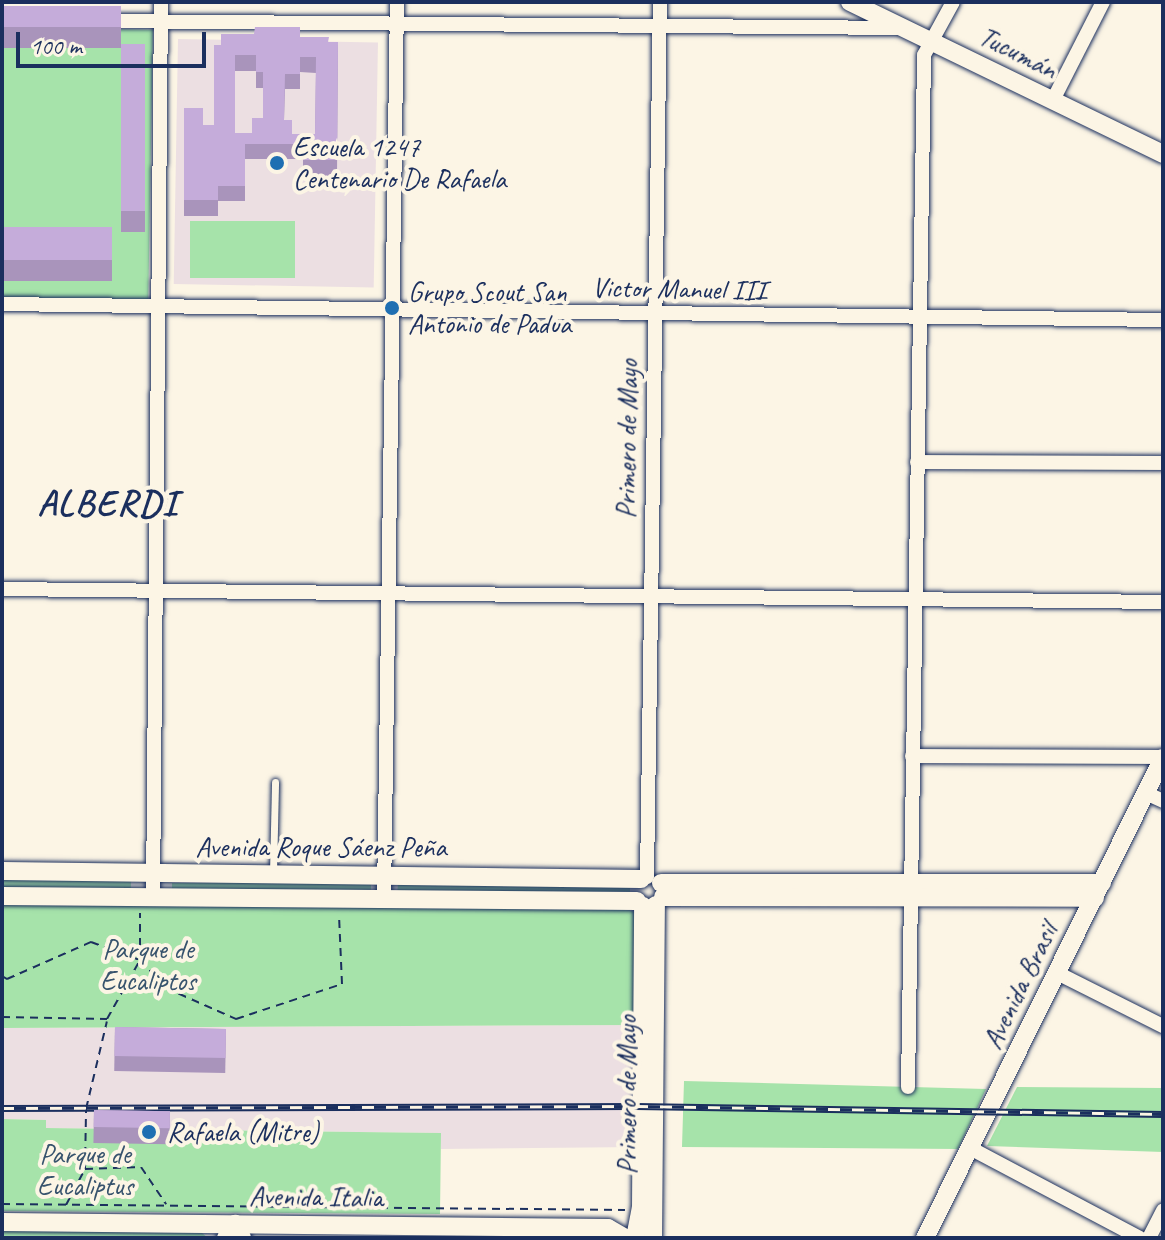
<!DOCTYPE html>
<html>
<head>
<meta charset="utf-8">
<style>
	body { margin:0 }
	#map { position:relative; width:1165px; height:1240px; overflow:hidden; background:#fcf5e5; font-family:Caveat,sans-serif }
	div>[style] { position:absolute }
	.built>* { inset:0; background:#ecdfe2; transform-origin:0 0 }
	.green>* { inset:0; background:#a6e3aa; transform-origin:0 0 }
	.path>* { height:2px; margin-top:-1px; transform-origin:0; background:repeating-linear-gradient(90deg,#1b2f5e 0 8px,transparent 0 14px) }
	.roads { filter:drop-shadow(0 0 2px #1b2f5e) drop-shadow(0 0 2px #1b2f5e) }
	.service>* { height:7px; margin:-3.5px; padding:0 3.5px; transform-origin:3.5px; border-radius:3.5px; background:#fcf5e5 }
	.minor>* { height:14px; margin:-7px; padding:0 7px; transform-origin:7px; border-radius:7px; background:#fcf5e5 }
	.tertiary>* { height:18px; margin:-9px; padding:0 9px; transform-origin:9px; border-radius:9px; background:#fcf5e5 }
	.rail>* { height:7px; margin-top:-3.5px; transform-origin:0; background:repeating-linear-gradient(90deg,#fcf5e5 0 12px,#1b2f5e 0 24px); box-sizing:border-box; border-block:2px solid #1b2f5e }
	.wall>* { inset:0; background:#a994bb; transform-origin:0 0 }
	.building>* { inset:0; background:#c5acda; transform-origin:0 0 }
	.dots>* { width:22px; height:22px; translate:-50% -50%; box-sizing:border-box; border:4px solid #fcf5e5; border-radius:50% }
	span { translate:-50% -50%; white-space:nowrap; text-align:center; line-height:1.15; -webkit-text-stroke:8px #fcf5e5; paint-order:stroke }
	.street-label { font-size:28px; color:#1b2f5e }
	.poi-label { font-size:28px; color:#1b2f5e }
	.left { translate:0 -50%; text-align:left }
	.park-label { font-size:28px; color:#37536d }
	.district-label { font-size:36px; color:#1b2f5e; font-weight:700; letter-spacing:2px }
	.frame { position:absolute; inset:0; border:4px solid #1b2f5e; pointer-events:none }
	.scale { position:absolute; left:16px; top:32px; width:190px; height:36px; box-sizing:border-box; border:4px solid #1b2f5e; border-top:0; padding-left:10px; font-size:24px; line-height:28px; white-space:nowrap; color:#1b2f5e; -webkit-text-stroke:6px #fcf5e5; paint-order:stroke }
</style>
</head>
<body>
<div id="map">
	<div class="built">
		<div style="left:178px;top:39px;width:200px;height:245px;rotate:1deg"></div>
		<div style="clip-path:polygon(640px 1025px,639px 1147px,441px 1149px,440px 1133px,45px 1128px,45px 1120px,2px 1119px,2px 1028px)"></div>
	</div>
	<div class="green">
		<div style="left:2px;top:27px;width:151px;height:271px;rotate:1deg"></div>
		<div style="left:190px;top:221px;width:105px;height:57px"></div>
		<div style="left:2px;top:878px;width:129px;height:13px;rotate:1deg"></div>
		<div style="clip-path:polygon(371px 882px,371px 897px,172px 895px,172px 883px)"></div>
		<div style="clip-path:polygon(630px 882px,630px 896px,397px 896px,398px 884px)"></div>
		<div style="clip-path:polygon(2px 905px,623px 908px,635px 912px,640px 1025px,2px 1028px)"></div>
		<div style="clip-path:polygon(684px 1081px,986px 1089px,958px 1149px,682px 1147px)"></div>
		<div style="clip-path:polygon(1017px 1087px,1163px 1088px,1163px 1152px,987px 1146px)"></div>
		<div style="clip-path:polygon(2px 1119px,46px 1120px,46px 1128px,441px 1133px,440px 1214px,2px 1211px)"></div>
		<div style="clip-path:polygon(2px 1230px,202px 1233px,208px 1238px,2px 1238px)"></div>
	</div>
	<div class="path">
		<div style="left:2px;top:976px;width:6px;rotate:31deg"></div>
		<div style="left:7px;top:979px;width:92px;rotate:-23.8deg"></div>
		<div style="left:91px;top:942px;width:52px;rotate:20.2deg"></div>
		<div style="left:140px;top:960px;width:38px;rotate:47deg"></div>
		<div style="left:166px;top:988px;width:77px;rotate:23.9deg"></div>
		<div style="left:236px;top:1019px;width:112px;rotate:-18.3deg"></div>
		<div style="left:342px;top:984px;width:70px;rotate:-92.5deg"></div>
		<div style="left:2px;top:1017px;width:105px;rotate:1.1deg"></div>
		<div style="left:107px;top:1019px;width:68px;rotate:-60.8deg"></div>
		<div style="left:140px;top:960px;width:47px;rotate:-90deg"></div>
		<div style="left:85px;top:1169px;width:60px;rotate:-89deg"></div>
		<div style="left:86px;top:1109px;width:90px;rotate:-76.6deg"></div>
		<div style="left:2px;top:1204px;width:623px;rotate:0.55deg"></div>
		<div style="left:66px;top:1205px;width:41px;rotate:-62.2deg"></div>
		<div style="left:85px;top:1169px;width:56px;rotate:-2deg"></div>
		<div style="left:141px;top:1167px;width:45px;rotate:56deg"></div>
	</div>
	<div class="roads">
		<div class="service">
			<div style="left:273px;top:873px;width:91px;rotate:-88.7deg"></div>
		</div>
		<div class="minor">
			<div style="left:102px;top:21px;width:800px;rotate:0.5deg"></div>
			<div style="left:1053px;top:100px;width:110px;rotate:-63deg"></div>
			<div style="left:2px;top:304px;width:1161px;rotate:0.79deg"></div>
			<div style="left:917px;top:462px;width:246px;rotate:0.2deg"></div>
			<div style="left:2px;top:589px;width:1161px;rotate:0.64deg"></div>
			<div style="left:912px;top:756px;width:251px;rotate:0.2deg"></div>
			<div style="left:1146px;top:793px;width:19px;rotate:25deg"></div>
			<div style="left:647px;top:877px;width:875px;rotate:-89.15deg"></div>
			<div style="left:153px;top:898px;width:896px;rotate:-89.49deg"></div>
			<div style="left:384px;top:898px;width:896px;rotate:-89.17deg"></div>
			<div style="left:1057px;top:973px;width:119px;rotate:26.6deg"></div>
			<div style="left:908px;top:1087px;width:1032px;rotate:-89.11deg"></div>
			<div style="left:924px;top:55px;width:60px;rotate:-61.3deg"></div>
			<div style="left:970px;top:1148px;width:192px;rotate:27.9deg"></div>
			<div style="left:1149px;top:1238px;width:31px;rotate:-63deg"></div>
		</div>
		<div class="tertiary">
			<div style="left:850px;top:2px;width:348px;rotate:25.9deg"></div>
			<div style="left:2px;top:871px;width:639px;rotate:0.72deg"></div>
			<div style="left:661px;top:883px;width:441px"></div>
			<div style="left:2px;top:896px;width:635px;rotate:0.45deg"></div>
			<div style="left:663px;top:897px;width:432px;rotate:0.1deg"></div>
			<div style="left:2px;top:1222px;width:606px;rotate:0.57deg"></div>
			<div style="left:608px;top:1228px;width:20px;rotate:30deg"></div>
			<div style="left:226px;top:1238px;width:17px;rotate:-57deg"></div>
			<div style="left:235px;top:1224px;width:16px;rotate:63deg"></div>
			<div style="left:635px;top:1238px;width:31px;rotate:-79deg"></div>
			<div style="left:641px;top:1208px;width:302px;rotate:-89.6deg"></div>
			<div style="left:653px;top:1238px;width:333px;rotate:-89.5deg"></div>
			<div style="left:925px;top:1238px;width:536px;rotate:-63.63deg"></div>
		</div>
	</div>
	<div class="rail">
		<div style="left:2px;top:1108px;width:634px;rotate:-0.18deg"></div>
		<div style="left:636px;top:1106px;width:527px;rotate:0.87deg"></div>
	</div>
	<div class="wall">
		<div style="clip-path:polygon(2px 6px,121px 7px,121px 44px,145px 44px,145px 232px,121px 232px,121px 48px,2px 48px)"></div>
		<div style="clip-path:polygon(evenodd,300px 37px,329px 42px,338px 42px,337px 176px,303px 176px,303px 159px,245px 159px,245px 201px,218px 201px,218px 216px,184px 216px,184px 108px,203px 125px,214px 125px,221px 45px,300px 37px,235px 71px,256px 71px,256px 88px,263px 88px,263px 118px,252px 133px,235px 133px,235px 71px,300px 37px,300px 72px,316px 73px,315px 134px,292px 134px,284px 120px,285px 89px,300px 89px,300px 72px)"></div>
		<div style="left:112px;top:227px;width:54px;height:109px;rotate:90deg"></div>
		<div style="left:115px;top:1027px;width:111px;height:44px;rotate:1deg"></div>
		<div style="left:94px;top:1110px;width:76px;height:33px;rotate:1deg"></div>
	</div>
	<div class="building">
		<div style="left:2px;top:6px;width:119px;height:21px"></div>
		<div style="clip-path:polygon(evenodd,255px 27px,300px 27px,300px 37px,329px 37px,328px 42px,338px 42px,337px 160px,303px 160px,303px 144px,245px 144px,245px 186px,218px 186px,218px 200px,184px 200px,184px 108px,203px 108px,203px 125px,214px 125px,214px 45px,221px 45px,221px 34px,254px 34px,255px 27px,235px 55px,256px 55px,256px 72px,263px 72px,263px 118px,252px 118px,252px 133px,235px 133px,235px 55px,255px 27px,300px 57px,316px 57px,315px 134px,292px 134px,292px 120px,284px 120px,285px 74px,300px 74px,300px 57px)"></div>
		<div style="left:121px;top:44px;width:24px;height:167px"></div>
		<div style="left:112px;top:227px;width:33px;height:109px;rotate:90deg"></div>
		<div style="left:115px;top:1027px;width:111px;height:29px;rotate:1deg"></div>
		<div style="left:94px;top:1110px;width:76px;height:17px;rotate:1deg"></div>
	</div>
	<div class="dots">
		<div style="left:277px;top:163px;background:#1f6fb2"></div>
		<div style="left:392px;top:308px;background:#1f6fb2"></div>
		<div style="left:149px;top:1132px;background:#1f6fb2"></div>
	</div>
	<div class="street-label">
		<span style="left:1018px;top:53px;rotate:26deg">Tucumán</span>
		<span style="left:679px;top:289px;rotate:1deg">Victor Manuel III</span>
		<span style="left:627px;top:439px;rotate:-89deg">Primero de Mayo</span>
		<span style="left:321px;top:847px">Avenida Roque Sáenz Peña</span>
		<span style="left:1020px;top:986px;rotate:-64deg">Avenida Brasil</span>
		<span style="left:627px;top:1095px;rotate:-90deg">Primero de Mayo</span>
		<span style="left:316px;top:1197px;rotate:1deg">Avenida Italia</span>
	</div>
	<div class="poi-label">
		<span class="left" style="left:293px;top:163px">Escuela 1247<br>Centenario De Rafaela</span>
		<span class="left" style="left:408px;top:308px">Grupo Scout San<br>Antonio de Padua</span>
		<span class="left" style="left:167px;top:1132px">Rafaela (Mitre)</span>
	</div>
	<div class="park-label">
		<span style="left:148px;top:965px">Parque de<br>Eucaliptos</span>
		<span style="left:85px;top:1170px">Parque de<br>Eucaliptus</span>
	</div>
	<div class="district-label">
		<span style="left:108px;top:504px">ALBERDI</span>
	</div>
	<div class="frame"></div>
	<div class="scale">100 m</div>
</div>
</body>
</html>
